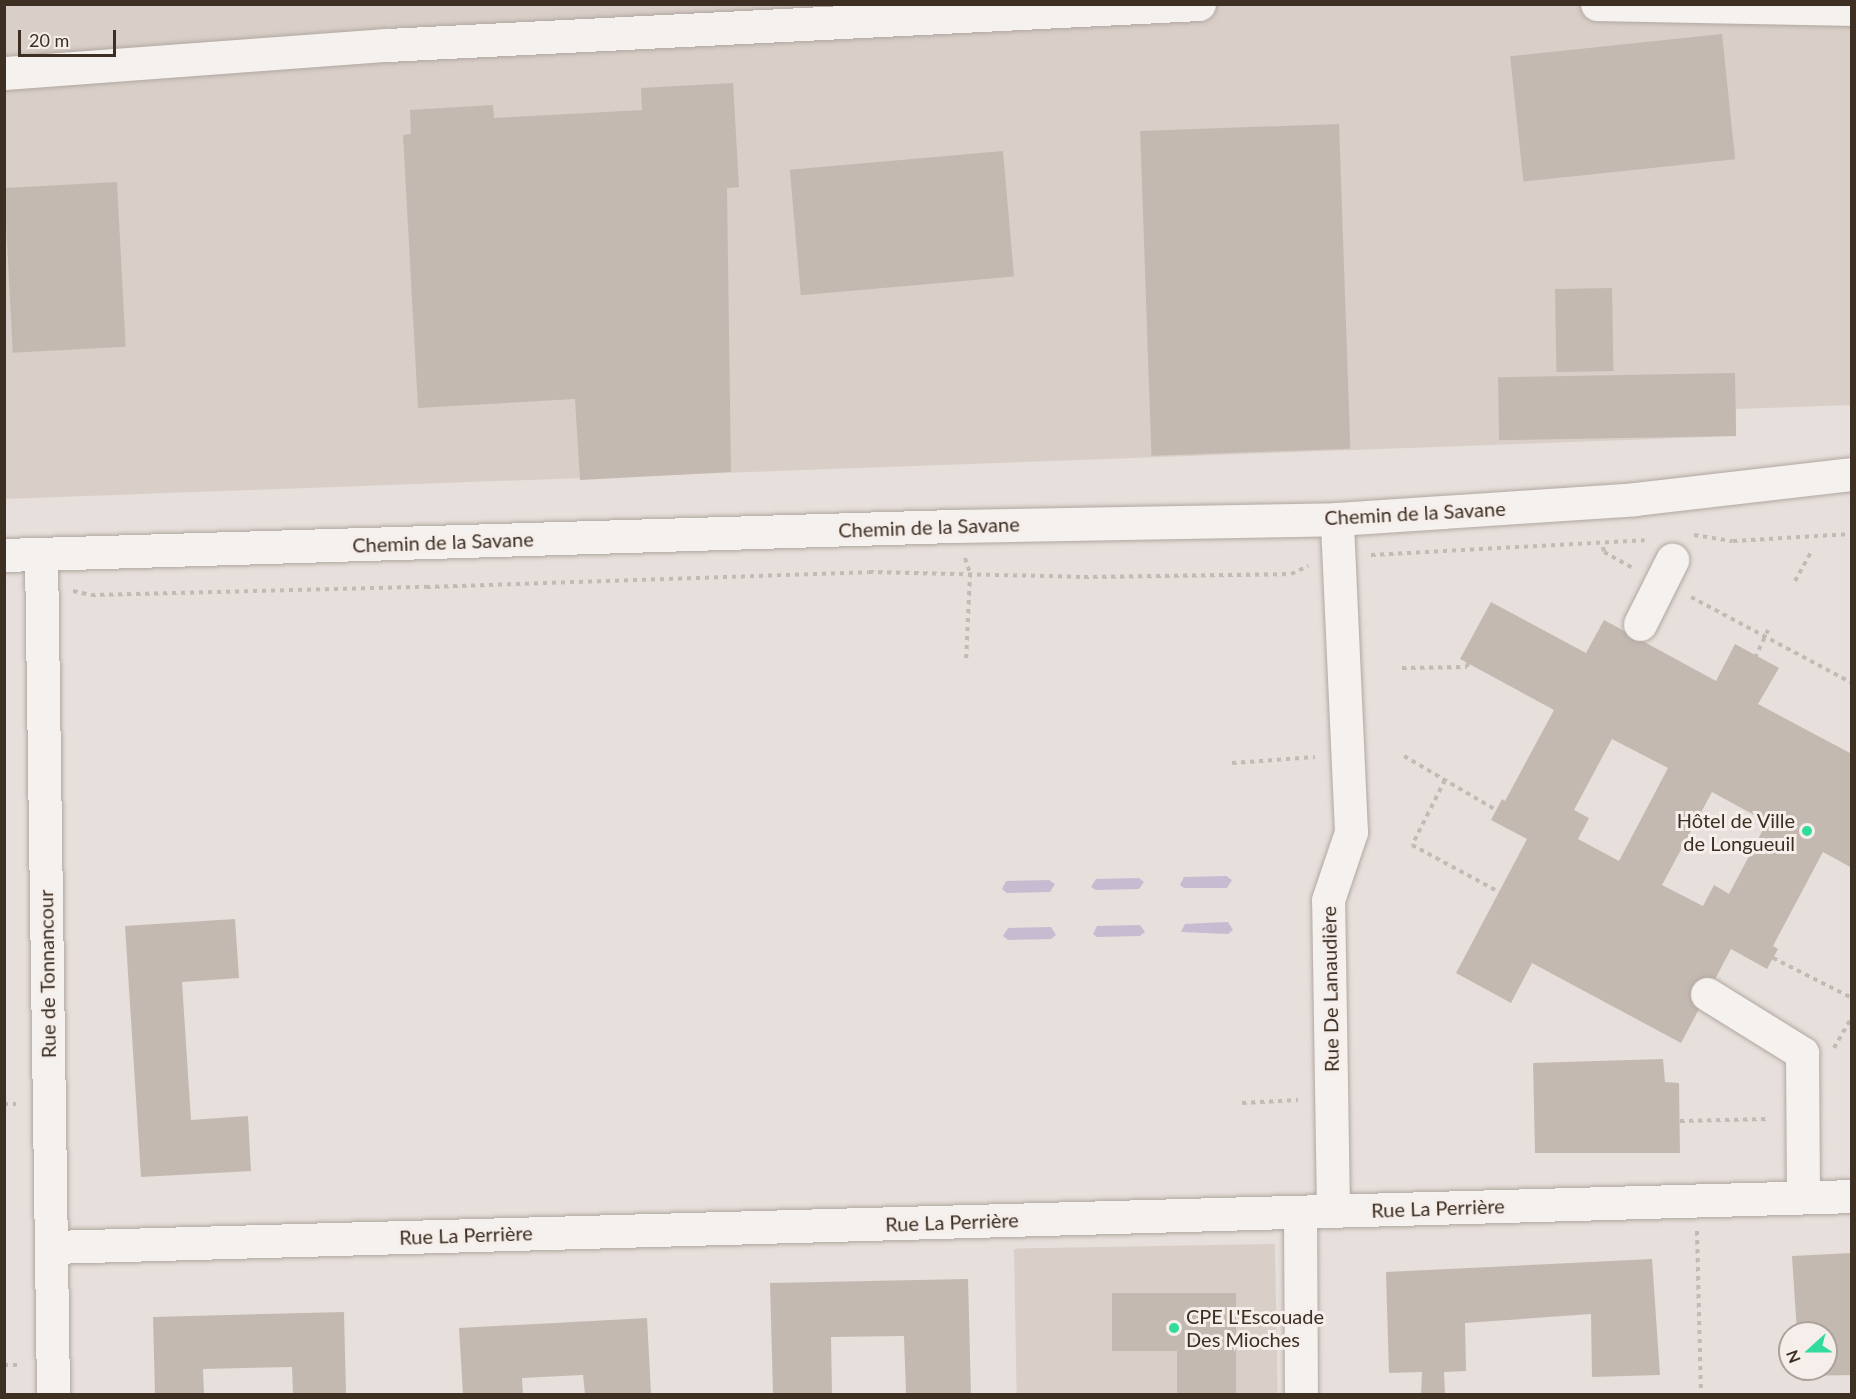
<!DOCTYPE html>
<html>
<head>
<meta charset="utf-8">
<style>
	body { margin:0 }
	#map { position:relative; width:1856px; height:1399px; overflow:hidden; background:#e7dfdb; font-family:Lato,sans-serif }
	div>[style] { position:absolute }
	.built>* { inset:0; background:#d9cfc8; transform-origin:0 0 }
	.green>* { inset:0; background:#c7bbd2 }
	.building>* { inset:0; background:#c4b9b1; transform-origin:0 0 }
	.path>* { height:4px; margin-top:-2px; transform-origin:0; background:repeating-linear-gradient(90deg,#c2bbb5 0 4.5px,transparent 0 9px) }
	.roads { filter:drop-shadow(0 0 2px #b1a7a0) drop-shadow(0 0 2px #b1a7a0) }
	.minor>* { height:33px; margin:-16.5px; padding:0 16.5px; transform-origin:16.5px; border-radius:16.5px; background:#f5f1ee }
	.dots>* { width:16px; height:16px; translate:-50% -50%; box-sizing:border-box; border:3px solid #f5eeea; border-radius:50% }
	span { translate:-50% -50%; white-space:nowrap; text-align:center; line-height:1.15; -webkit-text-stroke:6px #f5eeea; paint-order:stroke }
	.street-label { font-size:20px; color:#3e2f23 }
	.poi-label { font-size:20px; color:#3e2f23 }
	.right { translate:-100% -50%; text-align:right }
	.left { translate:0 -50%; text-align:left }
	.frame { position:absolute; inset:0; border:6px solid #3e2f23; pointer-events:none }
	.north { position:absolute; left:1778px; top:1321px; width:60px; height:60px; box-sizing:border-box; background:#f5eeea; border:2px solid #aca29a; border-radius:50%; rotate:249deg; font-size:16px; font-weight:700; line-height:24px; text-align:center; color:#3e2f23 }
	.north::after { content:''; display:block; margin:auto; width:21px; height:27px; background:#31db9c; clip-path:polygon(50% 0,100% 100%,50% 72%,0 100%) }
	.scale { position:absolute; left:18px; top:30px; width:98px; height:27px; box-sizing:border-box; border:3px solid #3e2f23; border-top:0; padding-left:8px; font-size:18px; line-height:21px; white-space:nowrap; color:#3e2f23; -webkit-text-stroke:4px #f5eeea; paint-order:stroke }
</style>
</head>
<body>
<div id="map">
	<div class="built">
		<div style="clip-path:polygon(4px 5px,1851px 5px,1851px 405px,1736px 409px,1736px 436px,5px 499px)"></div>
		<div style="left:1275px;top:1244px;width:150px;height:261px;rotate:89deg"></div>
	</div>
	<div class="green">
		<div style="clip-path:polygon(1226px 876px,1232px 880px,1227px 888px,1184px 888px,1180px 885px,1184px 877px)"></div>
		<div style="clip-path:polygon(1139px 878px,1144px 882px,1139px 889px,1096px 890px,1091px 887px,1096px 879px)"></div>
		<div style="clip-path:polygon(1049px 880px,1055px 884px,1050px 892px,1007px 893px,1002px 889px,1006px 881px)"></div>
		<div style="clip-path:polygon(1228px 922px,1233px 930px,1228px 934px,1181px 932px,1185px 924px)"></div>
		<div style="clip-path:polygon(1140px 925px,1145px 932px,1140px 936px,1097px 937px,1093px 934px,1097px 926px)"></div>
		<div style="clip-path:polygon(1051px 927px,1056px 935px,1051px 939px,1008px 940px,1003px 936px,1008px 928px)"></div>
	</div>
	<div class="building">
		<div style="left:1722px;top:34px;width:126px;height:213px;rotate:84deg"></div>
		<div style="clip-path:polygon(733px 83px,739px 187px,727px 188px,731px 472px,580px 480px,575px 399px,418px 408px,403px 135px,411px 134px,410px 110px,493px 105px,494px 118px,642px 110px,641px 88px)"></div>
		<div style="left:1339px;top:124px;width:325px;height:199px;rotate:88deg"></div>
		<div style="left:1003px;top:151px;width:126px;height:214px;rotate:85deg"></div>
		<div style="left:117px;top:182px;width:165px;height:113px;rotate:87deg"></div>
		<div style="left:1612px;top:288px;width:83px;height:57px;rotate:89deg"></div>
		<div style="left:1735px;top:373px;width:63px;height:237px;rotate:89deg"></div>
		<div style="clip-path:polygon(evenodd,1491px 602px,1586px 653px,1604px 620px,1716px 681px,1735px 644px,1779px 668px,1758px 704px,1852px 754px,1852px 868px,1823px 852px,1773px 946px,1778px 949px,1767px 969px,1731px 949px,1681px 1043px,1532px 963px,1511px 1003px,1456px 973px,1527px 839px,1491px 820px,1502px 799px,1505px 801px,1554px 710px,1460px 659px,1491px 602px,1612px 739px,1668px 768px,1619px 861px,1578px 839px,1589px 818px,1574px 810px,1612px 739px,1491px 602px,1712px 792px,1767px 822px,1729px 894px,1714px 885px,1703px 906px,1662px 885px,1712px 792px)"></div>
		<div style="clip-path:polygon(235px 919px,239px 978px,182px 982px,191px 1120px,248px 1116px,251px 1171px,141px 1177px,125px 926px)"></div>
		<div style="clip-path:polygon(1663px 1059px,1665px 1082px,1679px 1083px,1680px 1153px,1535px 1153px,1533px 1063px)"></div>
		<div style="clip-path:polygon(1852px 1253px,1852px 1375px,1800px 1376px,1800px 1369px,1826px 1369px,1826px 1333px,1797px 1333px,1792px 1256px)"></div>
		<div style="clip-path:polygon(1652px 1259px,1660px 1375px,1592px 1377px,1591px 1314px,1465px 1323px,1466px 1371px,1444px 1372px,1445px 1394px,1421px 1394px,1422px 1372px,1389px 1373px,1386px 1272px)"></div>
		<div style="clip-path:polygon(968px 1279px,971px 1394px,906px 1394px,904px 1336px,831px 1337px,832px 1394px,773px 1394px,770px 1283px)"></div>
		<div style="clip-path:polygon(1112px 1293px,1236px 1293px,1236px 1394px,1177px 1394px,1177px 1351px,1112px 1351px)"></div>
		<div style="clip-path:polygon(344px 1312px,346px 1394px,293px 1394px,292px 1367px,203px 1369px,204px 1394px,155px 1394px,153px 1317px)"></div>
		<div style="clip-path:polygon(647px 1318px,651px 1394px,585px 1394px,583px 1375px,522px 1378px,523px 1394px,463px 1394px,459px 1328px)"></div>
	</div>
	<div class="path">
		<div style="left:1694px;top:535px;width:39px;rotate:9deg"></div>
		<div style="left:1733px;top:541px;width:119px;rotate:-3.4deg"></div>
		<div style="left:1603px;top:547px;width:5px;rotate:79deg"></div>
		<div style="left:1604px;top:552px;width:33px;rotate:29deg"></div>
		<div style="left:1371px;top:555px;width:274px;rotate:-3.1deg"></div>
		<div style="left:965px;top:558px;width:16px;rotate:72deg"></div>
		<div style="left:970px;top:573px;width:88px;rotate:92.6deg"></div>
		<div style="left:1795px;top:581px;width:35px;rotate:-61deg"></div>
		<div style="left:73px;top:591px;width:18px;rotate:13deg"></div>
		<div style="left:91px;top:595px;width:335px;rotate:-1.4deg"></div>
		<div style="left:426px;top:587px;width:443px;rotate:-1.9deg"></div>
		<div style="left:869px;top:572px;width:215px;rotate:1.3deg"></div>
		<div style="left:1084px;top:577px;width:207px;rotate:-0.8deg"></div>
		<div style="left:1291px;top:574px;width:19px;rotate:-25deg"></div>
		<div style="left:1691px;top:597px;width:183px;rotate:28.1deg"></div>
		<div style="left:1755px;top:658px;width:31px;rotate:-65deg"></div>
		<div style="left:1402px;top:668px;width:65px;rotate:-0.9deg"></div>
		<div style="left:1467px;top:667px;width:4px;rotate:-76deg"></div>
		<div style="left:1404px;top:756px;width:107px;rotate:30.4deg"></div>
		<div style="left:1232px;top:763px;width:83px;rotate:-4.1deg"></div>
		<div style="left:1445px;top:780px;width:73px;rotate:116.9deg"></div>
		<div style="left:1412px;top:845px;width:99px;rotate:28.4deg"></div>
		<div style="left:1773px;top:958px;width:89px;rotate:26.9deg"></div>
		<div style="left:1834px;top:1048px;width:36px;rotate:-60deg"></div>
		<div style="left:1242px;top:1103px;width:56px;rotate:-3.1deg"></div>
		<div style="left:4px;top:1104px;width:12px"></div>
		<div style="left:1680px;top:1121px;width:89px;rotate:-1.3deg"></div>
		<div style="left:1697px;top:1231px;width:163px;rotate:88.6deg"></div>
		<div style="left:4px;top:1365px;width:15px"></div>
	</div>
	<div class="roads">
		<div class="minor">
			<div style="left:1597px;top:4px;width:255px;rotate:1.1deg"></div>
			<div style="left:4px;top:73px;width:384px;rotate:-4.2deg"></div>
			<div style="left:387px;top:45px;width:813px;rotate:-2.89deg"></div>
			<div style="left:41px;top:554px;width:840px;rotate:89.18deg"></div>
			<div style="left:4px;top:555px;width:950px;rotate:-1.75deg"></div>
			<div style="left:954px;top:526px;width:383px;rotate:-1deg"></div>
			<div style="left:1337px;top:519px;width:299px;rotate:-3.8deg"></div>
			<div style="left:1635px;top:499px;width:218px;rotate:-6.6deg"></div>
			<div style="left:1640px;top:624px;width:72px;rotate:-63.4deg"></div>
			<div style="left:1707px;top:994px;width:112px;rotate:31.8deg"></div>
			<div style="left:1802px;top:1053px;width:144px;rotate:89.6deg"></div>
			<div style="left:1333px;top:1211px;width:311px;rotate:-90.9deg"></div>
			<div style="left:1328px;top:900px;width:72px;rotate:-71.3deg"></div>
			<div style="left:1351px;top:832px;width:313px;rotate:-92.6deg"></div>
			<div style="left:1300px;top:1212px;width:182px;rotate:89.7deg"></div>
			<div style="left:52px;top:1247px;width:1801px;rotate:-1.62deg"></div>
		</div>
	</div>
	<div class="dots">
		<div style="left:1807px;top:831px;background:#31db9c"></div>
		<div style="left:1174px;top:1328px;background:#31db9c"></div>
	</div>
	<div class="street-label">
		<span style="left:1415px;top:513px;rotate:-3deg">Chemin de la Savane</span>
		<span style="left:929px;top:527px;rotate:-2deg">Chemin de la Savane</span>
		<span style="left:443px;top:542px;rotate:-2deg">Chemin de la Savane</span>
		<span style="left:47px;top:974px;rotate:-91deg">Rue de Tonnancour</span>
		<span style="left:1330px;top:989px;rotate:-91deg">Rue De Lanaudière</span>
		<span style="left:1438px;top:1208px;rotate:-2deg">Rue La Perrière</span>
		<span style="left:952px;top:1222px;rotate:-2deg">Rue La Perrière</span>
		<span style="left:466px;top:1235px;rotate:-2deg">Rue La Perrière</span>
	</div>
	<div class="poi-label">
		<span class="right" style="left:1795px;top:832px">Hôtel de Ville<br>de Longueuil</span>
		<span class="left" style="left:1186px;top:1328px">CPE L'Escouade<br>Des Mioches</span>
	</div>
	<div class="frame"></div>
	<div class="north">N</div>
	<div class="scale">20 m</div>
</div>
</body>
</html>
